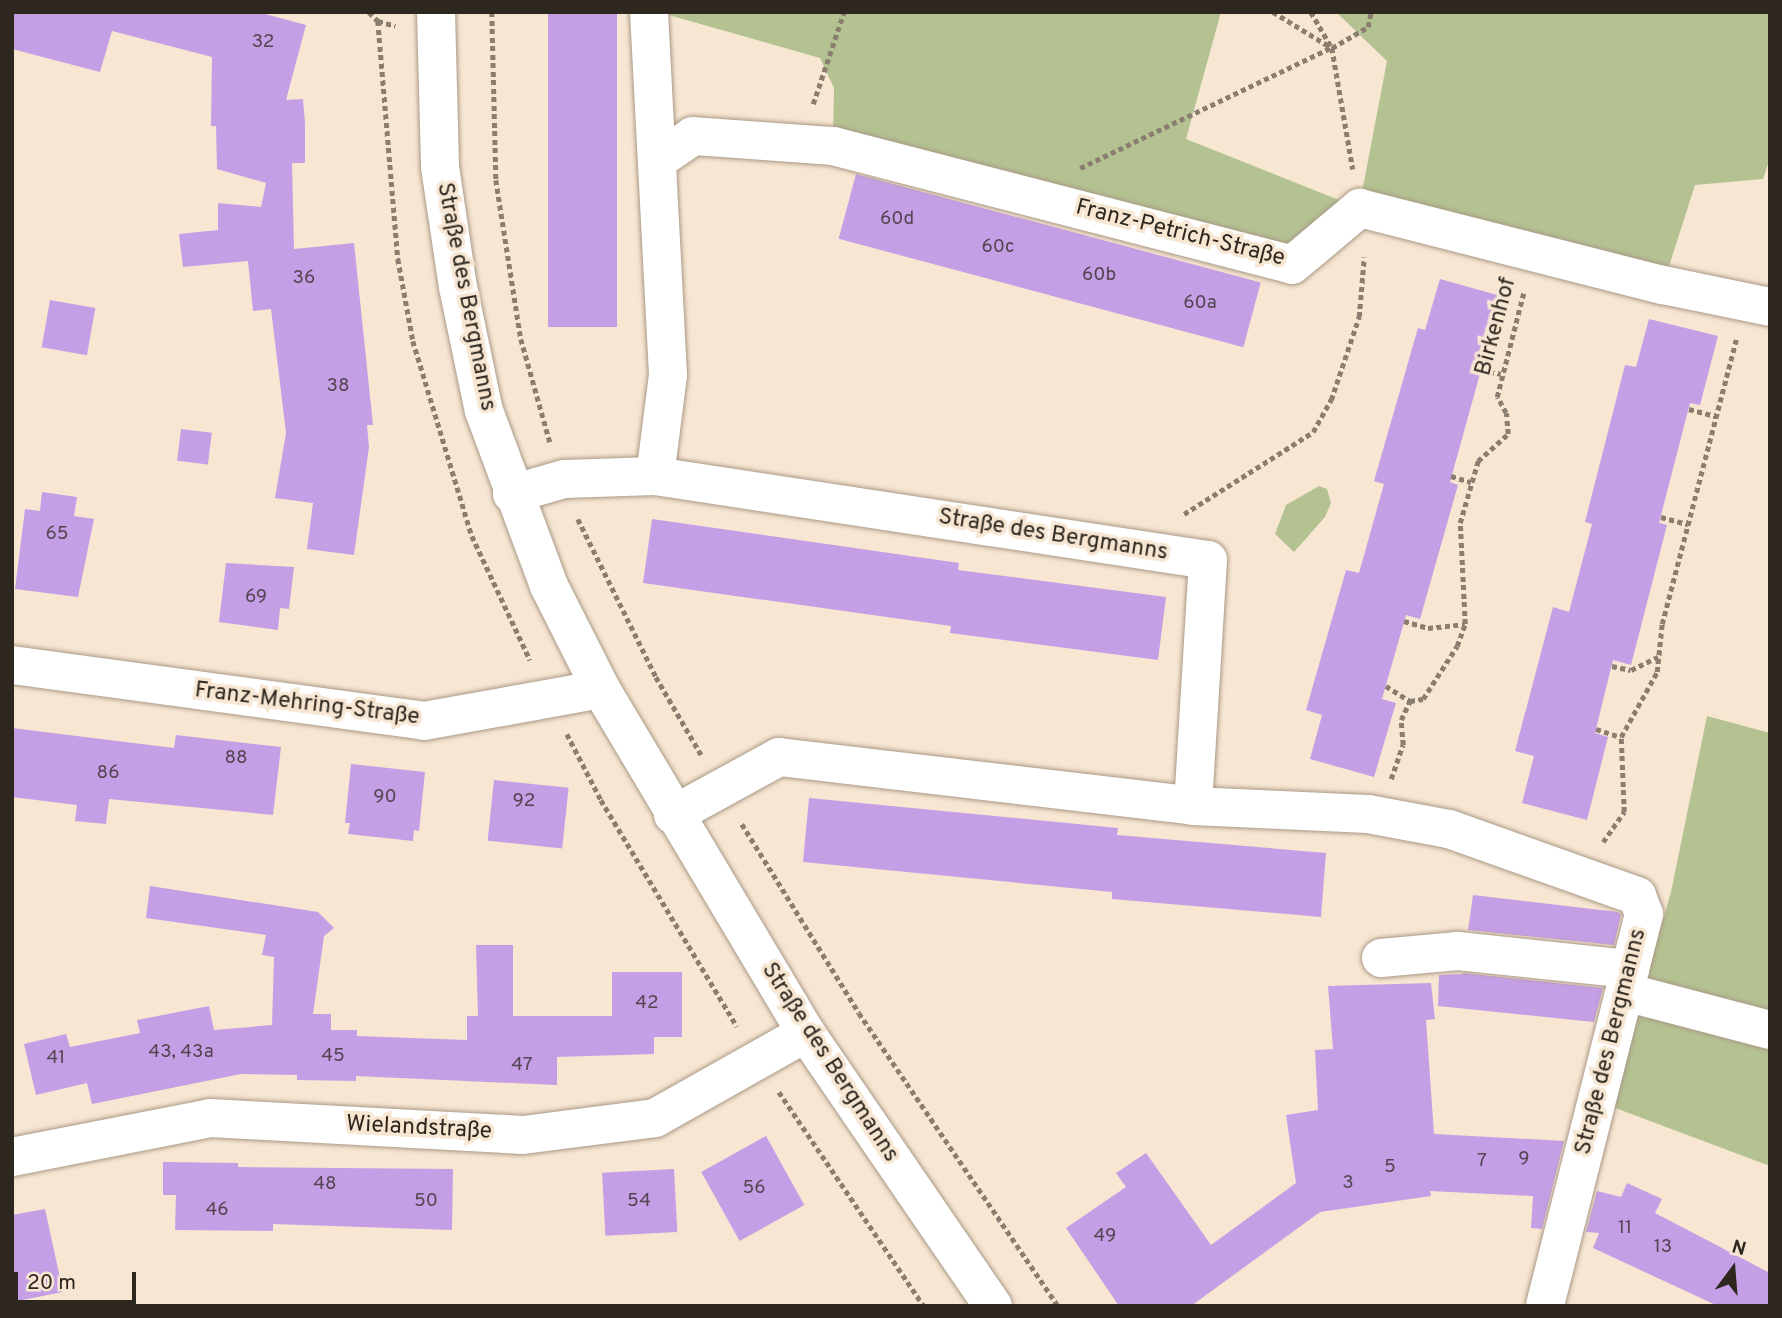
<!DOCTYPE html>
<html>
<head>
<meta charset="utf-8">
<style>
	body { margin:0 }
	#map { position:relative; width:1782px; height:1318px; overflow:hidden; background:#f7e6d2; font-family:Overpass,sans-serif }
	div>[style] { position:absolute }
	.green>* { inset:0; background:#b4c292 }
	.building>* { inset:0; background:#c59fe6; transform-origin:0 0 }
	.path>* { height:4.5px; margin-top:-2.25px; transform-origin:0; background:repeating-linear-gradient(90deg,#897e70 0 5px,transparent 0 8.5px) }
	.roads { filter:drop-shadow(0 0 2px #a99986) drop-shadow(0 0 2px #a99986) }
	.minor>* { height:38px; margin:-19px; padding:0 19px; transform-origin:19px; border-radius:19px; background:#fff }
	.major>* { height:38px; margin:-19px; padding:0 19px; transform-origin:19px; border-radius:19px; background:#fff }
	span { translate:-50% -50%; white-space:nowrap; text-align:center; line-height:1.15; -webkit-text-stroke:7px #f7e6d2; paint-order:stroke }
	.number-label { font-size:19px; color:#534551 }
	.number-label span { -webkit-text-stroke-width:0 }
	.street-label { font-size:23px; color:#2d271f }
	.frame { position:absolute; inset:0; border:14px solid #2d271f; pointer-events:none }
	.north { position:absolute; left:1698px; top:1234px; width:70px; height:70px; -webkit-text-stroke:5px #f7e6d2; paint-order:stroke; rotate:16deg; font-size:19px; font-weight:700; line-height:28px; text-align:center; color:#2d271f }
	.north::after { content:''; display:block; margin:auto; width:24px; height:32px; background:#2d271f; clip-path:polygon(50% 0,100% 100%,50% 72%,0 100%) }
	.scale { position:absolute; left:14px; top:1272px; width:122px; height:32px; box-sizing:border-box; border:4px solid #2d271f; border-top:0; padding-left:9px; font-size:21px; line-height:24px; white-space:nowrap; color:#2d271f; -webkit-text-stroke:5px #f7e6d2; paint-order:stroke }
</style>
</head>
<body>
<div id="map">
	<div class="green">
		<div style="clip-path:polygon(658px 12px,1221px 12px,1186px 139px,1359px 208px,1387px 61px,1336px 12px,1770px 12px,1770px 158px,1763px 179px,1695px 185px,1663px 285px,1360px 208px,1292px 265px,833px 146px,834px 88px,820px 58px)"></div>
		<div style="clip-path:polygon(1319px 486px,1327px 489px,1331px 503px,1325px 517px,1294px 552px,1275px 534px,1286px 505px)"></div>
		<div style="clip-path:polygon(1707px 716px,1770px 733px,1770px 1166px,1610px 1106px,1671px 892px)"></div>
	</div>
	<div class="building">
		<div style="clip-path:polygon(12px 12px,258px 12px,306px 25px,286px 100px,303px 99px,305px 123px,305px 163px,292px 163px,294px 249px,354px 243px,373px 425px,367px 425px,369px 447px,354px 555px,307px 549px,313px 503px,275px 498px,286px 433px,271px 309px,253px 311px,248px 261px,183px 267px,179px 234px,218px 230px,218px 203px,261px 207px,266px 183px,217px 169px,216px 126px,211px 126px,212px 57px,112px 31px,100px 72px,12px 49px)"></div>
		<div style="left:548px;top:12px;width:69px;height:315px"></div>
		<div style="left:856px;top:174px;width:419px;height:67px;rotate:15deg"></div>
		<div style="clip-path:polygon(1440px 279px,1508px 298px,1490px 365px,1483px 363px,1450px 482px,1458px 485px,1420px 619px,1406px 615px,1382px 699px,1396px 703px,1374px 777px,1310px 759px,1322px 715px,1306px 710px,1346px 570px,1359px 573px,1384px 484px,1374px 481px,1418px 328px,1425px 330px)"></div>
		<div style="left:50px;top:300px;width:46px;height:48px;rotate:10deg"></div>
		<div style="clip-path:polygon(1649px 319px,1718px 336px,1700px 405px,1690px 403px,1659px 523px,1667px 525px,1631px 665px,1613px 660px,1595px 733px,1608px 737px,1587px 820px,1522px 803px,1534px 756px,1515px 751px,1553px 607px,1569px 612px,1592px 524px,1585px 522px,1625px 365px,1636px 367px)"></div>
		<div style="left:181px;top:429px;width:31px;height:32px;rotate:7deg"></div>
		<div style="clip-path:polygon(42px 492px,77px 497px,74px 516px,94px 519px,78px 597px,15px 589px,25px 509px,40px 511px)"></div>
		<div style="clip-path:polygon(652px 519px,959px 563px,958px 570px,1166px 597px,1158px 660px,950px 633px,951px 626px,643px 583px)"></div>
		<div style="clip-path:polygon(226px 563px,294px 567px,289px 609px,280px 608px,278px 630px,219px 622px)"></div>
		<div style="clip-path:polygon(12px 728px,174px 748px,176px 735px,281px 747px,273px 815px,109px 799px,106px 824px,75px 821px,77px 805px,12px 797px)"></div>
		<div style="clip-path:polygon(351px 764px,425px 772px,419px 831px,414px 830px,413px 841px,348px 834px,350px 823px,345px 823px)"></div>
		<div style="left:494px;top:780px;width:75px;height:61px;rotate:6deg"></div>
		<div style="clip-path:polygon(809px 798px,1118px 828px,1117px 835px,1326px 853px,1321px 917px,1112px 899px,1112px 892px,803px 862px)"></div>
		<div style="clip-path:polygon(150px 886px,318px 912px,334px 928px,324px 936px,313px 1014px,331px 1014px,331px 1030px,357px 1030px,357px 1036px,467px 1040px,467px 1016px,478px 1016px,476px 945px,513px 945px,513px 1016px,612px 1016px,612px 972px,682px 972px,682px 1037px,654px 1037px,654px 1054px,557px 1057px,557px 1085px,356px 1076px,356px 1081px,297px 1080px,297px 1075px,241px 1074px,92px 1104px,87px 1083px,36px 1095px,24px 1044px,66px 1034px,70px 1047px,140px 1033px,137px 1020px,209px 1006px,214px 1030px,272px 1025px,274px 957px,262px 955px,266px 935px,146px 918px)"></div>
		<div style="clip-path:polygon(1473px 895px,1618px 912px,1621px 915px,1614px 945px,1468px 930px)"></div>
		<div style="clip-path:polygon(1463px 974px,1463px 973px,1603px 988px,1594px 1022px,1438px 1006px,1439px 975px)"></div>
		<div style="clip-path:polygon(1431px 983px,1435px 1019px,1426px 1020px,1434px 1134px,1564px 1141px,1542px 1229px,1531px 1228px,1533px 1196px,1430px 1191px,1431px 1196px,1320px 1212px,1191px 1306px,1119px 1306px,1066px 1228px,1126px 1187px,1116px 1173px,1146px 1153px,1211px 1245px,1296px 1183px,1286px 1115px,1318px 1110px,1315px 1050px,1333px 1049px,1328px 986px)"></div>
		<div style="left:766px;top:1136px;width:79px;height:74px;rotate:61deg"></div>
		<div style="clip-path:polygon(163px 1162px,238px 1163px,238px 1167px,453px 1169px,452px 1230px,273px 1224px,273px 1231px,175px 1230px,176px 1195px,163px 1195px)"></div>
		<div style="left:674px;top:1169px;width:63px;height:72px;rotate:87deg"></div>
		<div style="clip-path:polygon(1627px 1183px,1662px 1199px,1655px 1213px,1770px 1273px,1770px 1306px,1718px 1306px,1593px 1248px,1599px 1233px,1586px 1232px,1597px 1191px,1621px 1197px)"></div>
		<div style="clip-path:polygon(45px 1209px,63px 1292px,12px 1302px,12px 1215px)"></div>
	</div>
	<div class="path">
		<div style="left:369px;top:12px;width:13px;rotate:45deg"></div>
		<div style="left:378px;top:21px;width:18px;rotate:16deg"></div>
		<div style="left:492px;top:12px;width:168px;rotate:88.6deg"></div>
		<div style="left:496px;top:180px;width:161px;rotate:81.1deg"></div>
		<div style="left:521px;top:339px;width:107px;rotate:74.3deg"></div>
		<div style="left:1273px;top:12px;width:69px;rotate:31.4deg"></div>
		<div style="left:1332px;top:48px;width:123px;rotate:80.2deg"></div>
		<div style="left:1311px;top:12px;width:42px;rotate:59.7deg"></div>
		<div style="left:1332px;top:48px;width:42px;rotate:-30.3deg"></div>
		<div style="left:1368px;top:27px;width:15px;rotate:-79deg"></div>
		<div style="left:378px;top:21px;width:239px;rotate:85.2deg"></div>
		<div style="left:398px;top:259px;width:83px;rotate:79.6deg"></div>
		<div style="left:413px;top:341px;width:204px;rotate:73.2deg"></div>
		<div style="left:472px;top:536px;width:137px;rotate:64.9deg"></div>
		<div style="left:813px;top:104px;width:97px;rotate:-71.4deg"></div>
		<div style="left:1080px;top:168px;width:278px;rotate:-25.6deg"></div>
		<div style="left:1481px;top:370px;width:20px;rotate:11deg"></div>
		<div style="left:1689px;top:409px;width:28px;rotate:15deg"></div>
		<div style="left:1451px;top:476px;width:21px;rotate:17deg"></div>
		<div style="left:1184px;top:514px;width:153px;rotate:-32.4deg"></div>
		<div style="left:1313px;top:432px;width:37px;rotate:-61deg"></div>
		<div style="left:1331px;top:400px;width:88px;rotate:-71.4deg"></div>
		<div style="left:1359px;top:317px;width:60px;rotate:-85.2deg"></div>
		<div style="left:1661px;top:517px;width:28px;rotate:15deg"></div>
		<div style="left:578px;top:519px;width:176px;rotate:63.7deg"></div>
		<div style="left:656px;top:677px;width:91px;rotate:59.8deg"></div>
		<div style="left:1404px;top:621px;width:25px;rotate:16deg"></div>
		<div style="left:1428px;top:628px;width:37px;rotate:-6deg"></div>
		<div style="left:1612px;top:666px;width:19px;rotate:12deg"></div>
		<div style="left:1631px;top:670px;width:30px;rotate:-26deg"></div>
		<div style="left:1386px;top:686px;width:28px;rotate:32deg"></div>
		<div style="left:1410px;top:701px;width:13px;rotate:-9deg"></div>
		<div style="left:1423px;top:699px;width:63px;rotate:-57.3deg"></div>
		<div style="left:1457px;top:646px;width:23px;rotate:-70deg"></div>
		<div style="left:1465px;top:624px;width:101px;rotate:-92.8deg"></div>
		<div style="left:1460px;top:523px;width:65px;rotate:-73.8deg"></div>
		<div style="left:1478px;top:461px;width:40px;rotate:-42deg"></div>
		<div style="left:1508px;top:434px;width:21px;rotate:-95deg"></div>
		<div style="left:1506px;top:413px;width:18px;rotate:-119deg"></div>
		<div style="left:1497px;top:397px;width:109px;rotate:-75.7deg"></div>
		<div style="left:1596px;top:729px;width:26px;rotate:18deg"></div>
		<div style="left:567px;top:734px;width:74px;rotate:62.7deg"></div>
		<div style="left:601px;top:800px;width:264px;rotate:59deg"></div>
		<div style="left:1391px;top:779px;width:36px;rotate:-71deg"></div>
		<div style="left:1403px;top:745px;width:25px;rotate:-95deg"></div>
		<div style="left:1401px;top:720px;width:21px;rotate:-65deg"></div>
		<div style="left:742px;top:824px;width:222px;rotate:58.2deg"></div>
		<div style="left:859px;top:1013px;width:354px;rotate:55.8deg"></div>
		<div style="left:1603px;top:842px;width:37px;rotate:-55deg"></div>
		<div style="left:1624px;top:812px;width:75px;rotate:-92.3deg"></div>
		<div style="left:1621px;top:737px;width:74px;rotate:-61deg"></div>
		<div style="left:1657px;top:672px;width:48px;rotate:-84.1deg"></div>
		<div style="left:1662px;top:624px;width:294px;rotate:-75.4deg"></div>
		<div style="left:779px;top:1092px;width:258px;rotate:55.9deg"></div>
	</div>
	<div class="roads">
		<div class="minor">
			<div style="left:649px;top:12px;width:363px;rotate:87deg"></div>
			<div style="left:668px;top:375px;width:102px;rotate:97.3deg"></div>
			<div style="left:658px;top:160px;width:42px;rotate:-34.4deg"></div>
			<div style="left:693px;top:136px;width:140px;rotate:4.1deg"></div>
			<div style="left:833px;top:146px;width:474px;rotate:14.5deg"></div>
			<div style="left:1292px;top:265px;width:89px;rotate:-40deg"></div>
			<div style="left:1360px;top:208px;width:313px;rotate:14.3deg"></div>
			<div style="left:1663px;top:285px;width:109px;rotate:11.6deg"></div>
			<div style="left:512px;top:494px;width:54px;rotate:-16.1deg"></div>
			<div style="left:564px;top:479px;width:91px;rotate:-1.9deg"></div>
			<div style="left:655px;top:476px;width:559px;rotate:8.64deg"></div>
			<div style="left:1208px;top:560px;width:246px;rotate:93.5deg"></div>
			<div style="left:12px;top:665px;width:416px;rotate:7.7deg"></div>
			<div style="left:424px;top:721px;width:180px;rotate:-10.2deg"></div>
			<div style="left:673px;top:815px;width:121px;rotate:-28.7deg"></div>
			<div style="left:779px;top:757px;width:417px;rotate:6.7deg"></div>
			<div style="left:1193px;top:806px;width:175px;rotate:2.6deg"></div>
			<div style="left:1368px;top:814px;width:82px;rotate:10.5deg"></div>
			<div style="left:1449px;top:829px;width:200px;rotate:19.6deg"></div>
			<div style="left:1637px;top:896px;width:19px;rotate:69deg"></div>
			<div style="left:1644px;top:914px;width:404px;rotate:104.2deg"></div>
			<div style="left:1381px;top:958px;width:77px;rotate:-5.2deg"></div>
			<div style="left:1458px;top:951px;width:173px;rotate:6deg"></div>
			<div style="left:1625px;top:992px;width:150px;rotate:14.7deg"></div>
			<div style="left:12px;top:1157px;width:202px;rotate:-11.1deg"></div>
			<div style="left:210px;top:1118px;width:313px;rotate:3.1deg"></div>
			<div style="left:523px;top:1135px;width:133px;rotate:-7.3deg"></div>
			<div style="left:655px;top:1118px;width:173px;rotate:-29.4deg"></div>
		</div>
		<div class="major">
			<div style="left:436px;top:12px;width:155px;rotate:88.5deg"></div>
			<div style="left:440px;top:167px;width:121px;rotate:81.5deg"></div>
			<div style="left:458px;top:287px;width:127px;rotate:78.2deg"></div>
			<div style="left:484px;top:411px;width:187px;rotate:69.6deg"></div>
			<div style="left:549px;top:586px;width:115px;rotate:63.2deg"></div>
			<div style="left:601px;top:689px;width:400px;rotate:59.2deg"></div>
			<div style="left:806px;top:1033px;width:331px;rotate:55.6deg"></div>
		</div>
	</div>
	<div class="number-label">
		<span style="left:263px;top:43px">32</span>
		<span style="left:897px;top:220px">60d</span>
		<span style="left:998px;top:248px">60c</span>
		<span style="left:1099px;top:276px">60b</span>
		<span style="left:304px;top:279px">36</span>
		<span style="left:1200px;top:304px">60a</span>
		<span style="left:338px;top:387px">38</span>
		<span style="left:57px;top:535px">65</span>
		<span style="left:256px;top:598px">69</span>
		<span style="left:236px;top:759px">88</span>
		<span style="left:108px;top:774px">86</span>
		<span style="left:385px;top:798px">90</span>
		<span style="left:524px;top:802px">92</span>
		<span style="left:647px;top:1004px">42</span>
		<span style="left:181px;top:1053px">43, 43a</span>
		<span style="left:333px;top:1057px">45</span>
		<span style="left:56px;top:1059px">41</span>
		<span style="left:522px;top:1066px">47</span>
		<span style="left:1524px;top:1160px">9</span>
		<span style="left:1482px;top:1162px">7</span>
		<span style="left:1390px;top:1168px">5</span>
		<span style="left:1348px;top:1184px">3</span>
		<span style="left:325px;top:1185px">48</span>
		<span style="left:754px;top:1189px">56</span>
		<span style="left:426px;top:1202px">50</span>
		<span style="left:639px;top:1202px">54</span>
		<span style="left:217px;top:1211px">46</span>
		<span style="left:1625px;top:1229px">11</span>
		<span style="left:1105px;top:1237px">49</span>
		<span style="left:1663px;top:1248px">13</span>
	</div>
	<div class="street-label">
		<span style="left:1180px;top:234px;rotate:14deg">Franz-Petrich-Straße</span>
		<span style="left:465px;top:297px;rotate:79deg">Straße des Bergmanns</span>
		<span style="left:1497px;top:327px;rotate:-75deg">Birkenhof</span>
		<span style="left:1053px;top:536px;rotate:9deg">Straße des Bergmanns</span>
		<span style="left:307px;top:705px;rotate:7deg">Franz-Mehring-Straße</span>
		<span style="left:1612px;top:1042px;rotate:-76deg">Straße des Bergmanns</span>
		<span style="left:829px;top:1063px;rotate:57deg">Straße des Bergmanns</span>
		<span style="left:419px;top:1129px;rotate:3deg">Wielandstraße</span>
	</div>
	<div class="frame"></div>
	<div class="north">N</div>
	<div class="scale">20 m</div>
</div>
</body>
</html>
